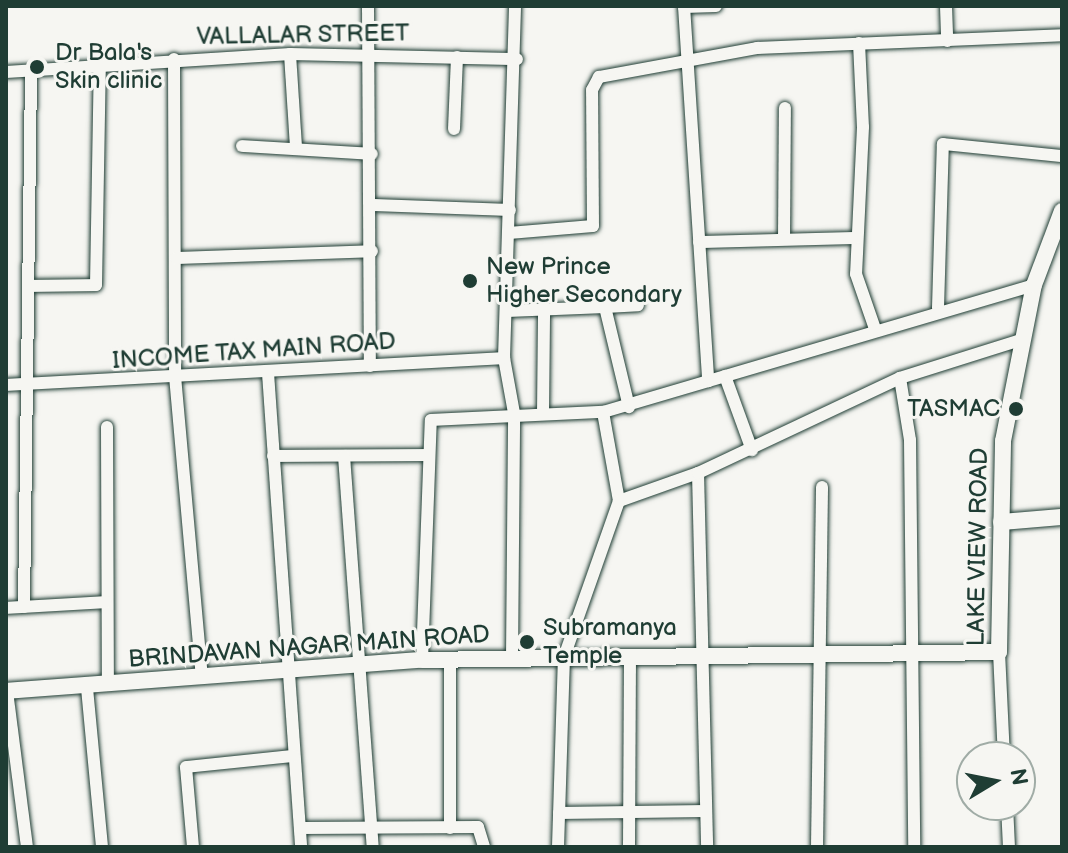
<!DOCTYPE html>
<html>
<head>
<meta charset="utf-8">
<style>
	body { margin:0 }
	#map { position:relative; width:1068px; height:853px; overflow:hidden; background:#f6f6f2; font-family:"Balsamiq Sans",sans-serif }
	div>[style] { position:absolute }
	.roads { filter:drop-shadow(0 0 2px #1f3d34) drop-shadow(0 0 2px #1f3d34) }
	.minor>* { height:12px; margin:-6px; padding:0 6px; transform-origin:6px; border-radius:6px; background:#f6f6f2 }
	.tertiary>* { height:16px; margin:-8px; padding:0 8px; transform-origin:8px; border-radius:8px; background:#f6f6f2 }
	.dots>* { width:22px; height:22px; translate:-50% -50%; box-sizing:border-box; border:4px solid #f6f6f2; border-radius:50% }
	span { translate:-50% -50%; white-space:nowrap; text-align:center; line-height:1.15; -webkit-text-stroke:6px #f6f6f2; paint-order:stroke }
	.street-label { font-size:24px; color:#1f3d34 }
	.poi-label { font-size:24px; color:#1f3d34 }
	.left { translate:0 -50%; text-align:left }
	.right { translate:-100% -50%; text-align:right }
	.frame { position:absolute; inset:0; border:8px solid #1f3d34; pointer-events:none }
	.north { position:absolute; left:956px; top:741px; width:80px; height:80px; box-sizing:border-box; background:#f6f6f2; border:2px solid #a0aca6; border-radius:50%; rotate:80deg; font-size:22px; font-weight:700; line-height:32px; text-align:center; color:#1f3d34 }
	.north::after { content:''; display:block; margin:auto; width:28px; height:36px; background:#1f3d34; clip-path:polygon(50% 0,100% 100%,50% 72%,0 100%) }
</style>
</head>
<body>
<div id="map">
	<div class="roads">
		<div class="minor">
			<div style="left:368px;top:6px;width:360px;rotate:89.7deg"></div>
			<div style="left:684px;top:6px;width:376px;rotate:86.3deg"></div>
			<div style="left:946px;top:6px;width:35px;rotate:88deg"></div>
			<div style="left:684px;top:7px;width:32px;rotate:-2deg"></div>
			<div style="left:859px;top:43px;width:84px;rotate:87.3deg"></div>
			<div style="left:863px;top:127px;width:147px;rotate:92.7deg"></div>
			<div style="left:856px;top:274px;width:58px;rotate:70.9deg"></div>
			<div style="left:290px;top:54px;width:94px;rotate:86.3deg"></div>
			<div style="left:174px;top:59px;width:317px;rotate:89.8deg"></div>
			<div style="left:175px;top:376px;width:303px;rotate:84.9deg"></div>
			<div style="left:6px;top:72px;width:285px;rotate:-3.6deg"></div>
			<div style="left:290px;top:54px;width:227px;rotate:1.3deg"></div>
			<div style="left:454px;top:129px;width:72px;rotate:-87.6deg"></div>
			<div style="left:242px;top:146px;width:130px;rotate:3.5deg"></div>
			<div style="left:374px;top:205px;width:136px;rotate:2.1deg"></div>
			<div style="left:509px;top:233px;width:84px;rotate:-4.8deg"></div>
			<div style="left:593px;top:226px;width:136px;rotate:-90.4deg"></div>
			<div style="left:592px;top:90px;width:15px;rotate:-62deg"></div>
			<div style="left:599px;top:77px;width:161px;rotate:-10.4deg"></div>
			<div style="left:757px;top:48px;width:305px;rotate:-2.4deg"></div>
			<div style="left:784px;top:239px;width:131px;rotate:-89.6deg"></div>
			<div style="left:699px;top:242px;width:158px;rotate:-1.5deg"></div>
			<div style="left:176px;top:258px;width:196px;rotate:-2deg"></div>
			<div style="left:31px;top:286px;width:65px;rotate:-0.9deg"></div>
			<div style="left:96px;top:285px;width:220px;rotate:-89deg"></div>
			<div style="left:605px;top:307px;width:33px;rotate:-3deg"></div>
			<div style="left:938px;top:308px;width:164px;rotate:-88.3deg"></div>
			<div style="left:943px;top:144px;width:120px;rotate:5.8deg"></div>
			<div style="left:507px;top:311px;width:98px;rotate:-2.3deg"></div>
			<div style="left:605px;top:307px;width:103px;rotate:76.5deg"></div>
			<div style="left:268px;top:373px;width:475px;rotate:86deg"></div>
			<div style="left:725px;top:376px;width:79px;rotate:70deg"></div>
			<div style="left:900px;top:378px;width:63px;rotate:80.8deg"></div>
			<div style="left:910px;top:440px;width:407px;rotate:89.4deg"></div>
			<div style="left:6px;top:385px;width:499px;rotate:-3.1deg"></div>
			<div style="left:603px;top:412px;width:90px;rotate:79.8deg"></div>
			<div style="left:543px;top:413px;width:103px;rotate:-89.4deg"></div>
			<div style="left:107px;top:427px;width:258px;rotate:89.8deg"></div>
			<div style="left:273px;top:456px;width:152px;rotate:-0.4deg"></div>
			<div style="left:344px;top:456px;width:392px;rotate:85.8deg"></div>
			<div style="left:698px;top:473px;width:374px;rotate:88.6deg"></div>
			<div style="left:24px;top:607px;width:536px;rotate:-89.25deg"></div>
			<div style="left:6px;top:608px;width:100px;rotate:-3.4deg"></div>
			<div style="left:999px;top:652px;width:105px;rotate:87.3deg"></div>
			<div style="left:512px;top:658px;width:245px;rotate:-89.5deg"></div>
			<div style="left:514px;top:413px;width:56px;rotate:-100.3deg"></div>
			<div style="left:504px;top:358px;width:352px;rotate:-88.2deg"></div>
			<div style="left:422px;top:660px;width:240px;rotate:-87.9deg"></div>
			<div style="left:431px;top:420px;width:172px;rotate:-2.7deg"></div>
			<div style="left:603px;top:412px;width:449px;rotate:-16.4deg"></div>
			<div style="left:450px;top:660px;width:168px;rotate:90deg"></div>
			<div style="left:87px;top:688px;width:160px;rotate:84.6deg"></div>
			<div style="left:7px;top:691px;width:157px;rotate:82.7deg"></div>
			<div style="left:1007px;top:805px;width:42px;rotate:87.3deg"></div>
			<div style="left:559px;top:813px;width:147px;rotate:-0.8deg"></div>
			<div style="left:300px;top:828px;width:178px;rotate:-0.3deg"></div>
			<div style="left:478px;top:827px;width:21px;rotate:73deg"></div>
			<div style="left:193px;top:847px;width:80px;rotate:-95deg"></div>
			<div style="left:186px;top:767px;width:108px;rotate:-5.9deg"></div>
			<div style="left:558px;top:847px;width:190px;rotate:-88.2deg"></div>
			<div style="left:564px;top:657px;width:165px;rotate:-70.6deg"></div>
			<div style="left:619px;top:501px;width:84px;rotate:-19.5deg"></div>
			<div style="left:698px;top:473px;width:223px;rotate:-25.2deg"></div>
			<div style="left:900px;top:378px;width:130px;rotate:-17.5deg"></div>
			<div style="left:629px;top:847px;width:190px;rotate:-89.7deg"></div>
			<div style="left:817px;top:847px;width:360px;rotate:-89.2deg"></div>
		</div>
		<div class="tertiary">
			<div style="left:1001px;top:522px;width:61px;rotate:-4.7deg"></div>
			<div style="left:6px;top:691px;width:417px;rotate:-4.3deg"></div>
			<div style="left:422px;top:660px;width:577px;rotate:-0.79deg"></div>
			<div style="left:999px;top:652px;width:211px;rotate:-88.9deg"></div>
			<div style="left:1003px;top:441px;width:159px;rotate:-78.8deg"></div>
			<div style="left:1034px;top:285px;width:79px;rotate:-69.3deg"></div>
		</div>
	</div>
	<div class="dots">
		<div style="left:37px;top:67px;background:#1f3d34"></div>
		<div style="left:470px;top:281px;background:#1f3d34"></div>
		<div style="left:1016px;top:409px;background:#1f3d34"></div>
		<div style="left:527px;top:642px;background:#1f3d34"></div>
	</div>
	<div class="street-label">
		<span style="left:303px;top:35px;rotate:-1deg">VALLALAR STREET</span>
		<span style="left:254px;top:351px;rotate:-4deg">INCOME TAX MAIN ROAD</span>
		<span style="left:978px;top:547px;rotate:-89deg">LAKE VIEW ROAD</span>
		<span style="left:309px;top:647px;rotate:-4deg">BRINDAVAN NAGAR MAIN ROAD</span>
	</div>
	<div class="poi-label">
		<span class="left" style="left:55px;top:67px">Dr Bala's<br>Skin clinic</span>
		<span class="left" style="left:486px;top:281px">New Prince<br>Higher Secondary</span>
		<span class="right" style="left:1000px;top:409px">TASMAC</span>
		<span class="left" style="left:543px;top:642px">Subramanya<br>Temple</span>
	</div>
	<div class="frame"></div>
	<div class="north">N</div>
</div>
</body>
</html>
